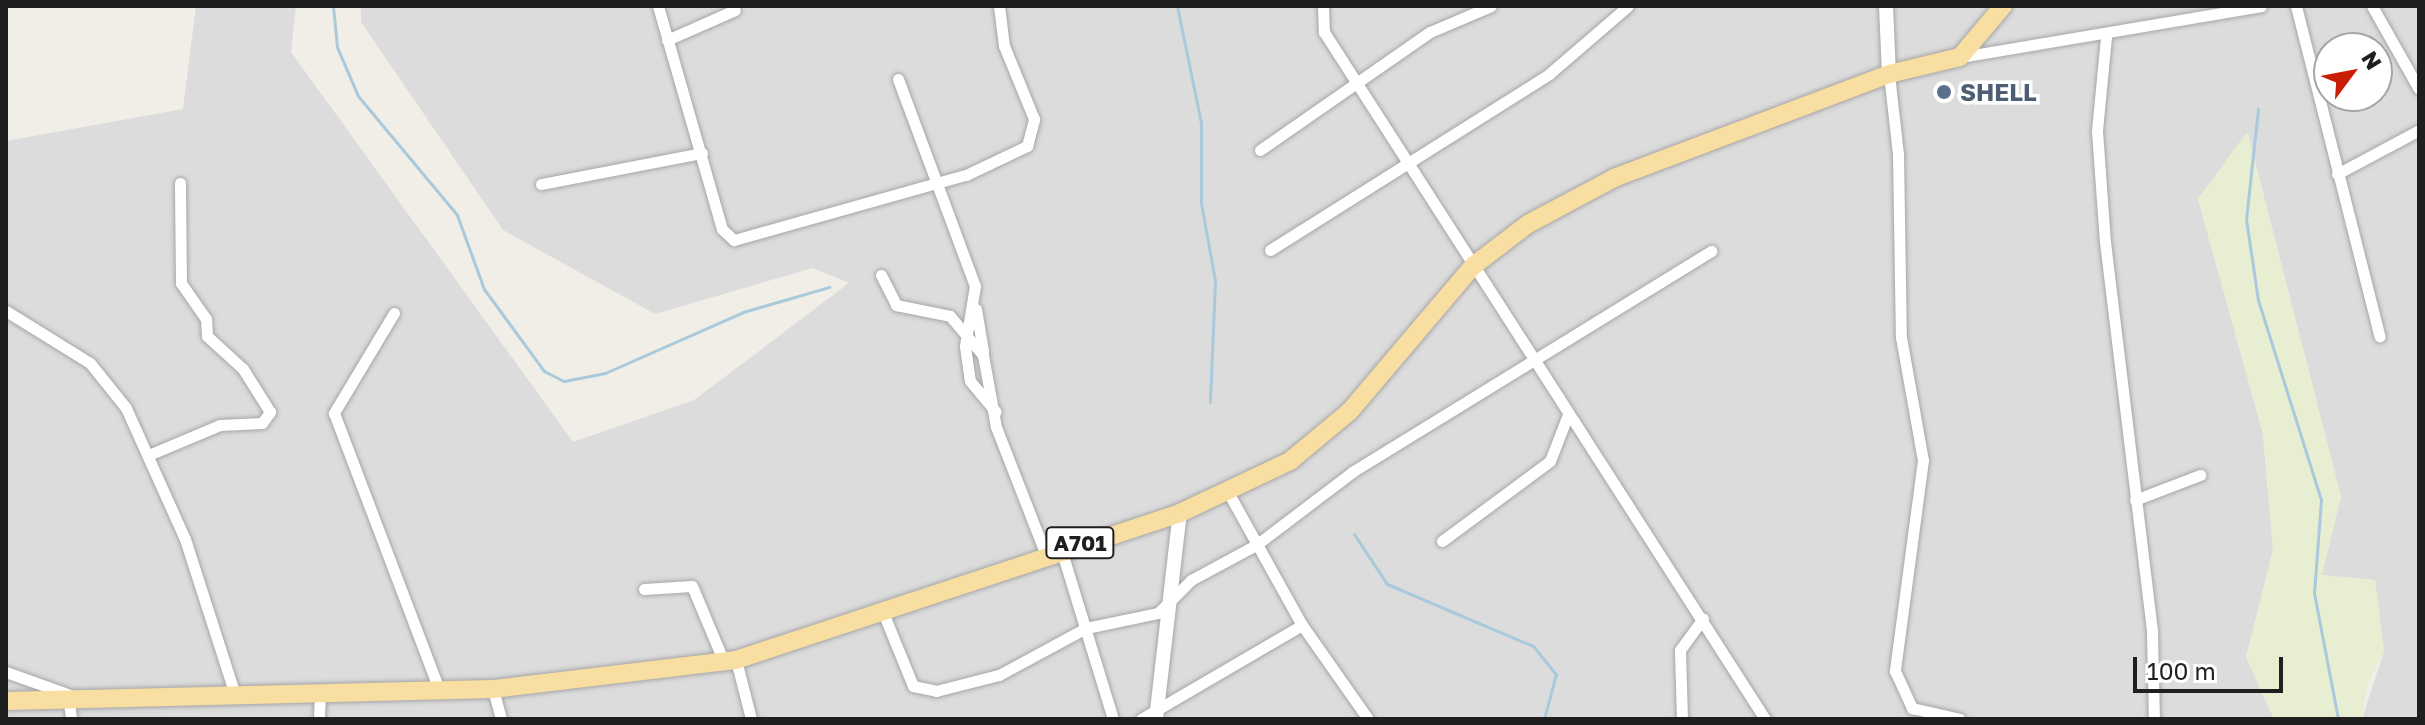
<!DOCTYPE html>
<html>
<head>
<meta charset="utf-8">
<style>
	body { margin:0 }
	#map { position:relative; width:2425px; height:725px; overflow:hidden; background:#f0eee6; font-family:"Golos Text",sans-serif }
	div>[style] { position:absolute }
	.residential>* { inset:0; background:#dddcdc }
	.farmland>* { inset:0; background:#e8eed2 }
	.stream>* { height:3px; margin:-1.5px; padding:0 1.5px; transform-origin:1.5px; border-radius:1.5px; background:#a8cadc }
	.roads { filter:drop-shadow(0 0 2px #a6a6a6) drop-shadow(0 0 2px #a6a6a6) }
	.minor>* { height:11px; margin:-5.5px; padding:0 5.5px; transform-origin:5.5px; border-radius:5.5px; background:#fff }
	.tertiary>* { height:14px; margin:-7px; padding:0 7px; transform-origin:7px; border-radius:7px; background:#fff }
	.primary>* { height:18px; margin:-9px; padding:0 9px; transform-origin:9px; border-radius:9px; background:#f9dea1 }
	.dots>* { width:22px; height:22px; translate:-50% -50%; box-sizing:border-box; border:4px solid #fff; border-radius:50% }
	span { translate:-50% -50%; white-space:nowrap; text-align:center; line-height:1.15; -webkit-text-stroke:7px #fff; paint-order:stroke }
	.shield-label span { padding:2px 6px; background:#fff; border:2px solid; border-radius:6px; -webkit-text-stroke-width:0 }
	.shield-label { font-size:22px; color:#1f1f1f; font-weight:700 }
	.service-label { font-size:24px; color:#4e5e75; font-weight:700 }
	.left { translate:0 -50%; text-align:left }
	.frame { position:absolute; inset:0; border:8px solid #1f1f1f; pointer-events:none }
	.north { position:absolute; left:2313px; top:32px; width:80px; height:80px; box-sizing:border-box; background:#fff; border:2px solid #a5a5a5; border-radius:50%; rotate:58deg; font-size:22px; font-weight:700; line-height:32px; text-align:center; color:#1f1f1f }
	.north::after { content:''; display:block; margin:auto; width:28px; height:36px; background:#c91d06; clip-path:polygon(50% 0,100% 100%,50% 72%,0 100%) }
	.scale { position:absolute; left:2133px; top:657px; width:150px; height:36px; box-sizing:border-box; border:4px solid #1f1f1f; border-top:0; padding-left:10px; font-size:24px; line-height:28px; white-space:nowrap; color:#1f1f1f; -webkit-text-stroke:6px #fff; paint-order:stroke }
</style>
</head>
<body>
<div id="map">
	<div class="residential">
		<div style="clip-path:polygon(evenodd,196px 6px,296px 6px,291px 52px,573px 442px,694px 400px,849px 283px,813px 268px,655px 314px,503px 230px,361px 22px,361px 6px,2419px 6px,2419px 719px,2362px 719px,2384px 651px,2375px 580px,2321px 575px,2341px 497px,2248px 134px,2198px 199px,2263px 434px,2273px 550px,2246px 657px,2274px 719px,6px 719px,6px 141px,183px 109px,196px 6px,2329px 48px,2377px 48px,2377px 96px,2329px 96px,2329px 48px)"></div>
	</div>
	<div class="farmland">
		<div style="clip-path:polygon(2247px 132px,2341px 497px,2322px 575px,2375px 580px,2384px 651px,2367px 685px,2362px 719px,2274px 719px,2246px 657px,2273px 550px,2263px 434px,2198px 199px)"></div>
	</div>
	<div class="stream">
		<div style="left:333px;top:6px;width:41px;rotate:84.4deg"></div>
		<div style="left:337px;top:47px;width:53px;rotate:66.8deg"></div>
		<div style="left:358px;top:96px;width:155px;rotate:50.2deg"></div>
		<div style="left:457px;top:215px;width:79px;rotate:70deg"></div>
		<div style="left:484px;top:289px;width:102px;rotate:53.8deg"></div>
		<div style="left:544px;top:371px;width:22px;rotate:27deg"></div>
		<div style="left:564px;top:381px;width:42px;rotate:-11deg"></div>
		<div style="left:605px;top:373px;width:151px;rotate:-23.8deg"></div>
		<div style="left:743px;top:312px;width:90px;rotate:-16.2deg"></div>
		<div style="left:1177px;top:6px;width:119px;rotate:78.4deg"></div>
		<div style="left:1201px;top:123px;width:80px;rotate:90deg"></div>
		<div style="left:1201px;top:203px;width:79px;rotate:79.8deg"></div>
		<div style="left:1215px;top:281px;width:121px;rotate:92.4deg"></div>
		<div style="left:2258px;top:109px;width:111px;rotate:96.2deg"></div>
		<div style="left:2246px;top:219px;width:82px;rotate:81.6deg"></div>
		<div style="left:2258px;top:300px;width:210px;rotate:72.5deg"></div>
		<div style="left:2321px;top:500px;width:93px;rotate:94.3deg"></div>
		<div style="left:2314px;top:593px;width:128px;rotate:79.2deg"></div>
		<div style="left:1354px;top:534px;width:60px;rotate:56.6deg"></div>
		<div style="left:1387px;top:584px;width:159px;rotate:23deg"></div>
		<div style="left:1533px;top:646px;width:36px;rotate:51deg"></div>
		<div style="left:1556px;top:674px;width:47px;rotate:104.9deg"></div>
	</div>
	<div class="roads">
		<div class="minor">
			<div style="left:658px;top:6px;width:232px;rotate:74deg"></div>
			<div style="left:722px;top:229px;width:16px;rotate:43deg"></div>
			<div style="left:734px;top:240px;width:241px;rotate:-15.7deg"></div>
			<div style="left:966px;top:175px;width:68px;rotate:-25.4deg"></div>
			<div style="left:1027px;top:146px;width:28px;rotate:-75deg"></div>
			<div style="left:1034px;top:119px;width:79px;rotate:-112.3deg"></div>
			<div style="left:1004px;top:46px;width:40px;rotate:-97.1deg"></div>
			<div style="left:1323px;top:6px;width:26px;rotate:88deg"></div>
			<div style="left:1324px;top:32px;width:816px;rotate:57.3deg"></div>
			<div style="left:2296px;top:6px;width:341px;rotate:75.8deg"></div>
			<div style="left:2372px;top:6px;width:95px;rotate:60.5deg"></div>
			<div style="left:2106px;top:37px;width:94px;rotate:95.5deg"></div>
			<div style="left:2097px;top:131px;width:111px;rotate:85.9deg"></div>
			<div style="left:2105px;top:242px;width:394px;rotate:83.1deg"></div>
			<div style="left:2152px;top:633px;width:86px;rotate:88.7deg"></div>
			<div style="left:667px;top:40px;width:74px;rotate:-23.8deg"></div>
			<div style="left:1961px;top:57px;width:304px;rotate:-9.6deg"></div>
			<div style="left:1889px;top:74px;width:81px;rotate:83.6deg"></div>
			<div style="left:1898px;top:154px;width:183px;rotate:89.1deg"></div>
			<div style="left:1901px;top:337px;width:125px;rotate:79.9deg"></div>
			<div style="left:1923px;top:460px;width:213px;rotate:97.6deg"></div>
			<div style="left:1895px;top:671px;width:41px;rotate:65.3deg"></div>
			<div style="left:1912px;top:708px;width:49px;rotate:12.9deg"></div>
			<div style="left:898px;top:79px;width:221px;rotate:69.6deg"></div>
			<div style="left:975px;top:286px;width:61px;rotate:99.5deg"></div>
			<div style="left:965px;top:346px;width:35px;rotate:82deg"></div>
			<div style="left:970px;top:381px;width:40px;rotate:50deg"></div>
			<div style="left:1260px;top:150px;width:207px;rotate:-34.8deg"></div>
			<div style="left:1430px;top:32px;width:66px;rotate:-23.1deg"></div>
			<div style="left:2337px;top:174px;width:93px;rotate:-28.2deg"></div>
			<div style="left:541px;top:184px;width:164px;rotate:-10.9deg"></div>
			<div style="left:1270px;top:250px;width:330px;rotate:-32.2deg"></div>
			<div style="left:1549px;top:74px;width:104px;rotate:-40.7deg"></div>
			<div style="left:881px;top:275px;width:34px;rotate:63deg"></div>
			<div style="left:896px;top:305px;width:55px;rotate:11.5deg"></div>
			<div style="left:950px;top:316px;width:51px;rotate:49.8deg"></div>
			<div style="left:983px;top:355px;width:73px;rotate:79.8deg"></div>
			<div style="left:996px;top:427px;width:137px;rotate:68.7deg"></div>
			<div style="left:976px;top:309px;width:43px;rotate:80.5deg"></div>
			<div style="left:6px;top:311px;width:99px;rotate:31.8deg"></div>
			<div style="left:90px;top:363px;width:58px;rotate:51.3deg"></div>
			<div style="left:126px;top:408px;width:144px;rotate:65.8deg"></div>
			<div style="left:185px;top:539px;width:164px;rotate:72.2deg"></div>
			<div style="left:394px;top:313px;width:117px;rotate:121deg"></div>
			<div style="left:334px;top:413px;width:295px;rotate:69.2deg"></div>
			<div style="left:151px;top:454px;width:75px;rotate:-22.8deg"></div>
			<div style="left:220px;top:425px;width:42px;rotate:-2.7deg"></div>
			<div style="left:262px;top:423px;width:14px;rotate:-54deg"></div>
			<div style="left:270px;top:412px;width:51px;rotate:-122.1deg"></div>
			<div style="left:243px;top:369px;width:49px;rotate:-137.5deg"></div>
			<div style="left:207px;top:336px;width:17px;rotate:-93deg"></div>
			<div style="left:206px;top:319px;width:44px;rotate:-124.8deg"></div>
			<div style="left:181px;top:283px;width:100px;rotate:-90.6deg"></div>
			<div style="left:1229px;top:494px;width:150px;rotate:60.9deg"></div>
			<div style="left:1302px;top:625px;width:115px;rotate:54.9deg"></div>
			<div style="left:2135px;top:500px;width:70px;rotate:-21deg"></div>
			<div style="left:1442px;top:541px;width:134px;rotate:-36.5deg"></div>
			<div style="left:1550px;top:461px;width:47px;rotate:-68.9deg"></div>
			<div style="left:1061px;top:549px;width:178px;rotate:73deg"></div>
			<div style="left:644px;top:589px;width:48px;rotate:-3.6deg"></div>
			<div style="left:692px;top:586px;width:82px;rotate:67.2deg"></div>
			<div style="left:882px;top:610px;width:82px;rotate:67.8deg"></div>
			<div style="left:913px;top:686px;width:24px;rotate:12deg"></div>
			<div style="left:936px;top:691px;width:65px;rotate:-14.3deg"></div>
			<div style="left:999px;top:675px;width:99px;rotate:-28.4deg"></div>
			<div style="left:1086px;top:628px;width:74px;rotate:-11.8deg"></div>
			<div style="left:1158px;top:613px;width:47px;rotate:-45deg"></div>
			<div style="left:1191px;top:580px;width:74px;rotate:-28.3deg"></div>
			<div style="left:1256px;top:545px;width:121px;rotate:-37.2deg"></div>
			<div style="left:1352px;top:472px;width:422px;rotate:-31.6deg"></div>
			<div style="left:736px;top:660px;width:61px;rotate:75.7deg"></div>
			<div style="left:6px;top:672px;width:71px;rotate:19.7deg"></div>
			<div style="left:493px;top:689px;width:31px;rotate:75deg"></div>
			<div style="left:69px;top:702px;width:17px;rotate:83deg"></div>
			<div style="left:319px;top:719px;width:27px;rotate:-88deg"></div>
			<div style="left:1141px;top:719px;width:186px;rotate:-30.3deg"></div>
			<div style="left:1682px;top:719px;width:69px;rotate:-91.7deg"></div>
			<div style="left:1680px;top:650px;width:39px;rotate:-54deg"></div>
		</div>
		<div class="tertiary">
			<div style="left:1886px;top:6px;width:68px;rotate:87.5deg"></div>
			<div style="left:1156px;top:719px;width:207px;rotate:-83.4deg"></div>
		</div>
		<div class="primary">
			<div style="left:6px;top:701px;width:487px;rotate:-1.4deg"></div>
			<div style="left:493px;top:689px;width:245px;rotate:-6.8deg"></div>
			<div style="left:736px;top:660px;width:468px;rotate:-18.3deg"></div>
			<div style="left:1180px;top:513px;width:122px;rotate:-25.3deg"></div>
			<div style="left:1290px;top:461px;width:78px;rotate:-39.8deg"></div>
			<div style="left:1350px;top:411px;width:190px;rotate:-49.7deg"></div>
			<div style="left:1473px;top:266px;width:69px;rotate:-37.4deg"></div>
			<div style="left:1528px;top:224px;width:98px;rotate:-28.1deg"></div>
			<div style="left:1614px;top:178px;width:294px;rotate:-20.7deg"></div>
			<div style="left:1889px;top:74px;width:73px;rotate:-13.5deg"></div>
			<div style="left:1960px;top:57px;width:67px;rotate:-49.9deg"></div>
		</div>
	</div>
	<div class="dots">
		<div style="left:1944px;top:92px;background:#5c6f8a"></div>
	</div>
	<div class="shield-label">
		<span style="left:1080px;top:543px">A701</span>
	</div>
	<div class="service-label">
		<span class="left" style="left:1960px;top:92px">SHELL</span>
	</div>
	<div class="frame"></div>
	<div class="north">N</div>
	<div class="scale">100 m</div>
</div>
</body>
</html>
